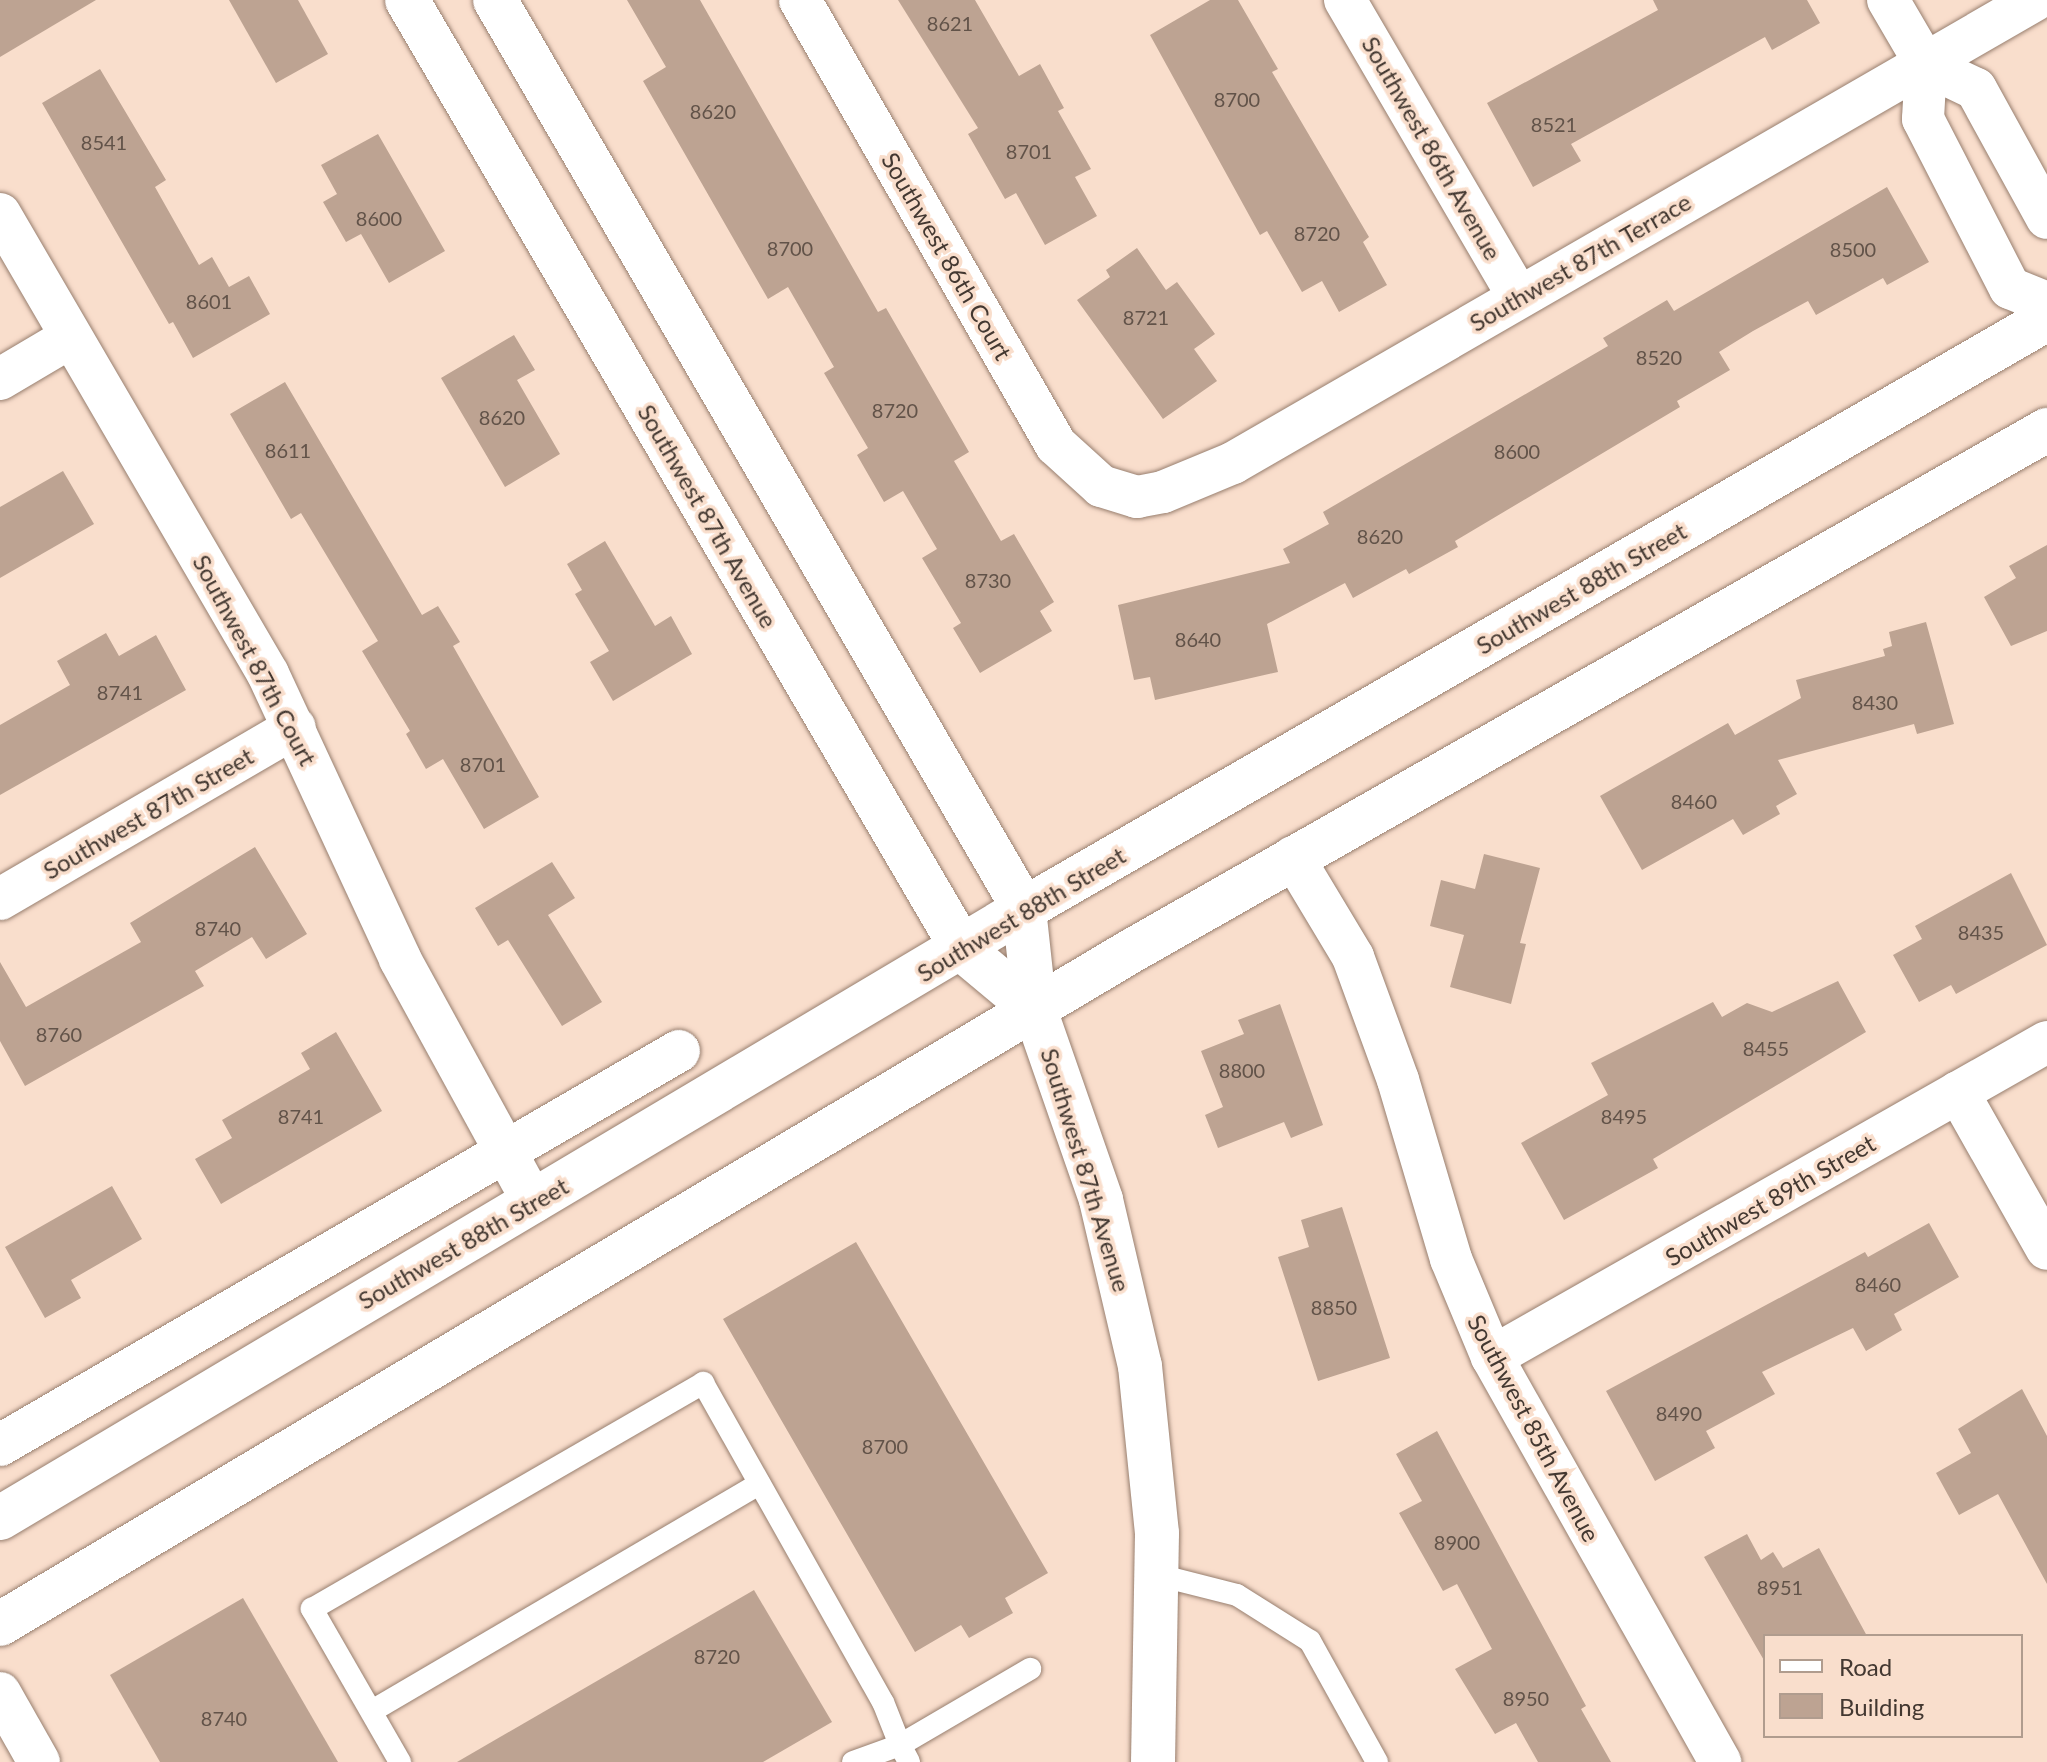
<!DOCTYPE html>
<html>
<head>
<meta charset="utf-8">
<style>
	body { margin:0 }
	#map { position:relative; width:2047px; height:1762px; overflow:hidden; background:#f9decc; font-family:Lato,sans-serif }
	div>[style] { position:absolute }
	.building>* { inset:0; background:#bda392 }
	.roads { filter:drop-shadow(0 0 2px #987f6f) drop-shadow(0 0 2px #987f6f) }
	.service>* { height:22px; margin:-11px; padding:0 11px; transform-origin:11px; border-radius:11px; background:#fff }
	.minor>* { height:42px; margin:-21px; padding:0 21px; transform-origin:21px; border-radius:21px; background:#fff }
	.secondary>* { height:44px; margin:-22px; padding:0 22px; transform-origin:22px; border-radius:22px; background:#fff }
	.primary>* { height:44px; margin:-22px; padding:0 22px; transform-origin:22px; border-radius:22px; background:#fff }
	span { translate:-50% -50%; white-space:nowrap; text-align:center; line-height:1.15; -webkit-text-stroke:7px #f9decc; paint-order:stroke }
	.number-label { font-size:20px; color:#625349 }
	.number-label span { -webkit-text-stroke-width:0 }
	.street-label { font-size:24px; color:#433831 }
	.legend { position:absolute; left:1763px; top:1634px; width:260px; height:104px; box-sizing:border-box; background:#f9decc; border:2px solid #b09c8e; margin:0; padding:10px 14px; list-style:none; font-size:24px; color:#433831 }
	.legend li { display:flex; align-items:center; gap:16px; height:40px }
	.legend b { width:40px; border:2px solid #b09c8e }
</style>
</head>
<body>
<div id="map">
	<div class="building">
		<div style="clip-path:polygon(0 0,96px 0,0 57px)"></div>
		<div style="clip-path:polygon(229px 0,298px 0,328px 54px,276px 83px)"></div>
		<div style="clip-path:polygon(627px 0,700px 0,878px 312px,886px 308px,969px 452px,954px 461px,1001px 541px,1014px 534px,1054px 602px,1040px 611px,1052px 631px,980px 673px,953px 628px,961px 623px,922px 558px,937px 549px,903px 491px,884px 502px,857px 455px,868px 448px,824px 373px,834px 367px,788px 287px,768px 299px,643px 81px,666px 67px)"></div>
		<div style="clip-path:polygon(898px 0,975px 0,1019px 76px,1040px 64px,1064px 108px,1058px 111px,1091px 169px,1075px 177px,1097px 216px,1045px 245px,1016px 193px,1005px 199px,968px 134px,978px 128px)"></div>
		<div style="clip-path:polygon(1210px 0,1238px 0,1278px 69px,1272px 72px,1369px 237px,1363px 242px,1387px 285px,1339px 312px,1322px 281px,1302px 292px,1267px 231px,1260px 235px,1150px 35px)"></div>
		<div style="clip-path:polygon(1653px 0,1807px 0,1820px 23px,1772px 50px,1765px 37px,1571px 144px,1581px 161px,1533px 187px,1487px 103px,1658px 10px)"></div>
		<div style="clip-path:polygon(100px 69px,166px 180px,155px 187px,199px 265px,212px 257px,229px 287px,249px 276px,270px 314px,193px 358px,173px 322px,169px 324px,42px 103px)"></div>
		<div style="clip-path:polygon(378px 134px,445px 251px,389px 283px,361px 234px,346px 242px,323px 202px,337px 194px,321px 165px)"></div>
		<div style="clip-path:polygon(1887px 187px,1929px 262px,1887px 285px,1883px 278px,1816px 315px,1808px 301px,1753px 331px,1719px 352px,1730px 370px,1677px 401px,1680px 407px,1455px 541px,1458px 547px,1409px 574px,1406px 569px,1353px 598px,1345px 583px,1267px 624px,1278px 672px,1155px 700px,1150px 677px,1134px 680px,1118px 605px,1290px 563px,1283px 549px,1329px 524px,1323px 512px,1608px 346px,1603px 338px,1667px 300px,1674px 311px)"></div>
		<div style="clip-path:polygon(1137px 248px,1166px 290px,1177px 282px,1215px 334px,1194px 349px,1217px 381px,1163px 419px,1077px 300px,1110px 277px,1106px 270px)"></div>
		<div style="clip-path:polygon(514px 335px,535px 370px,517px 380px,560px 454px,505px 487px,441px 378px)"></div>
		<div style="clip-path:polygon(285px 382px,422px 615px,438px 606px,460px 642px,453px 646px,539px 797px,484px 829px,443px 759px,426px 769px,406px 734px,410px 731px,362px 651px,378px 641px,301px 513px,291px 519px,230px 414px)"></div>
		<div style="clip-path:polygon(63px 471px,94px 524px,0 578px,0 507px)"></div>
		<div style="clip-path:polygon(605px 541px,655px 626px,671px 616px,692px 654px,613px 701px,590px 662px,609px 651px,575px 594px,582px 590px,567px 564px)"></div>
		<div style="clip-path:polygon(2047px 545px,2047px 631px,2011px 646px,1984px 597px,2016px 578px,2009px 566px)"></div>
		<div style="clip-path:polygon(1926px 622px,1954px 724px,1917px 734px,1914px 724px,1778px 760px,1797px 794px,1776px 806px,1780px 814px,1743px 835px,1733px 819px,1642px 870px,1600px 796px,1728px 723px,1735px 735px,1801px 698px,1796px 680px,1885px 656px,1883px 649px,1892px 646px,1889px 632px)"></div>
		<div style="clip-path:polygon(106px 633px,119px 656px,156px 635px,186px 690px,0 795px,0 725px,70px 685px,57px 661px)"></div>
		<div style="clip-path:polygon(255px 847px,307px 934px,266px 959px,252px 937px,195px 971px,204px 986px,25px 1086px,0 1041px,0 962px,26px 1007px,141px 942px,130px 923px)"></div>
		<div style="clip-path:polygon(1484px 854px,1540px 868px,1520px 943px,1526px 944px,1511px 1004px,1450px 987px,1464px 935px,1430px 926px,1441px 880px,1475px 889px)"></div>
		<div style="clip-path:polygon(552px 862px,575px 898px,548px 915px,602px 1002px,562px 1026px,508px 940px,498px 946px,475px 908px)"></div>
		<div style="clip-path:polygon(2011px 873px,2047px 945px,1956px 994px,1951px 985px,1919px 1002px,1893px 955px,1922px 939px,1915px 926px)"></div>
		<div style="clip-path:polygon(1838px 981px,1866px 1032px,1653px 1159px,1658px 1168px,1564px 1220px,1521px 1143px,1608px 1095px,1591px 1063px,1713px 1002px,1722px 1017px,1747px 1003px,1772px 1012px)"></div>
		<div style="clip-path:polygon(1280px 1004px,1323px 1125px,1291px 1138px,1284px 1122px,1218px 1148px,1205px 1115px,1223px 1107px,1201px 1051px,1244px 1034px,1238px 1020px)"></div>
		<div style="clip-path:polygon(336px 1032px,382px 1111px,221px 1204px,195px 1159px,232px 1138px,222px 1120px,310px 1069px,301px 1053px)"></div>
		<div style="clip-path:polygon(112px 1186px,142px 1239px,71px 1280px,81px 1298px,45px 1318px,5px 1247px)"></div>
		<div style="clip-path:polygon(1342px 1207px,1390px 1358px,1318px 1381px,1278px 1257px,1309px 1247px,1301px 1220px)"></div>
		<div style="clip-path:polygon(1929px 1223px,1959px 1277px,1894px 1314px,1902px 1330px,1866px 1351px,1853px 1328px,1762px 1372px,1775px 1394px,1706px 1431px,1715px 1448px,1655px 1481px,1606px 1391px,1865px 1252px,1868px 1257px)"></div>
		<div style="clip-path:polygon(856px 1242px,1048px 1573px,1005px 1598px,1013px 1613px,969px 1638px,961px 1625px,915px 1652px,723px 1319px)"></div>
		<div style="clip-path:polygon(2022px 1389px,2047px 1436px,2047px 1584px,1998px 1494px,1959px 1515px,1936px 1473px,1971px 1453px,1958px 1429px)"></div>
		<div style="clip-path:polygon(1437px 1431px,1586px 1706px,1581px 1709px,1611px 1762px,1538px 1762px,1516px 1723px,1495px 1734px,1455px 1669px,1492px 1649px,1457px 1584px,1443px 1591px,1399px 1513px,1422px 1501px,1396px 1454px)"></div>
		<div style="clip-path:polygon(1747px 1534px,1761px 1560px,1773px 1552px,1783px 1568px,1819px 1548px,1867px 1636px,1765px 1636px,1765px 1662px,1704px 1557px)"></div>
		<div style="clip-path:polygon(754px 1590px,832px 1722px,763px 1762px,457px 1762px)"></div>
		<div style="clip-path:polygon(243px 1598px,338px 1762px,160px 1762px,110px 1675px)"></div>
	</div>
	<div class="roads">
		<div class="service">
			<div style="left:1158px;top:1575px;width:81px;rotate:14.2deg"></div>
			<div style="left:1237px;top:1595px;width:86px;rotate:32.2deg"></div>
			<div style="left:1310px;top:1641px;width:138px;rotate:61deg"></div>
			<div style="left:372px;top:1711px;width:449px;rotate:-30.4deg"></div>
			<div style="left:400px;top:1762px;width:177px;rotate:-119.9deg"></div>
			<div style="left:312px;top:1609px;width:452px;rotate:-30deg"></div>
			<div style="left:703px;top:1383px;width:366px;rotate:60.6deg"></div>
			<div style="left:883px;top:1702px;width:46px;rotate:68.4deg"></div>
			<div style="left:900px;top:1745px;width:151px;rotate:-30.3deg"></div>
			<div style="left:853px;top:1762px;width:50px;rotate:-19.9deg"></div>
			<div style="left:900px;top:1745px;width:19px;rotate:62deg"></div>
		</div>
		<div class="minor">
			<div style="left:800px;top:0;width:513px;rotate:60.09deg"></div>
			<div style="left:1056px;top:445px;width:61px;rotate:42.3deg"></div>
			<div style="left:1101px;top:486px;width:38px;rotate:17deg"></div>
			<div style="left:1137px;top:497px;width:26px;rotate:-11deg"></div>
			<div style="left:1163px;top:492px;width:76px;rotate:-22.5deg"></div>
			<div style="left:1233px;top:463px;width:926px;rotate:-30deg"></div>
			<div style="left:1345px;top:0;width:343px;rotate:59.7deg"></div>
			<div style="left:1888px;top:0;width:75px;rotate:59.7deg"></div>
			<div style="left:1926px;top:65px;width:54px;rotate:93.2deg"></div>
			<div style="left:1923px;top:119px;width:190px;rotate:62.8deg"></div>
			<div style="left:2010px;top:288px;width:40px;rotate:22deg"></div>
			<div style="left:1926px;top:65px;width:55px;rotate:25.6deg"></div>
			<div style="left:1976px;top:89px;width:147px;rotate:61.2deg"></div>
			<div style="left:0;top:214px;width:532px;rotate:59.77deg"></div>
			<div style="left:268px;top:674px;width:314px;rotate:65.1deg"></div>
			<div style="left:400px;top:959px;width:277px;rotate:61.3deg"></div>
			<div style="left:0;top:379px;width:82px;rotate:-30.6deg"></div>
			<div style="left:1293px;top:857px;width:117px;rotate:59deg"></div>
			<div style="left:1353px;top:957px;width:131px;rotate:69.9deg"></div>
			<div style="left:1398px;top:1080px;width:187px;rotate:73.5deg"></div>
			<div style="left:1451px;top:1259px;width:106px;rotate:67.3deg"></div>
			<div style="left:1492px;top:1357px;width:465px;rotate:60.6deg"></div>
			<div style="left:0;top:899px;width:341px;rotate:-30.2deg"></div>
			<div style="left:1958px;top:1092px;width:180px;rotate:60.5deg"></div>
			<div style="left:1492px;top:1357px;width:638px;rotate:-29.58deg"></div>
			<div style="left:0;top:1445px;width:785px;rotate:-30.13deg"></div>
			<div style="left:0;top:1693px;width:79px;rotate:60.5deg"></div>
		</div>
		<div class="secondary">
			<div style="left:407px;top:0;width:1101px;rotate:59.66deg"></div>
			<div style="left:963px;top:950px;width:94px;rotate:39.8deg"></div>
			<div style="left:495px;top:0;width:1052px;rotate:59.8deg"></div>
			<div style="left:1024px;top:909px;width:102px;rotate:83.8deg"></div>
			<div style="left:1035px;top:1010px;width:201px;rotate:70.8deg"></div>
			<div style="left:1101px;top:1200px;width:171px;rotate:76.8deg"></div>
			<div style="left:1140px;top:1366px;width:168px;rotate:84.2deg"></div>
			<div style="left:1157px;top:1533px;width:229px;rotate:91deg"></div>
		</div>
		<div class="primary">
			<div style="left:0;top:1518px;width:1191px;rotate:-30.74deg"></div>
			<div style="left:1024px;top:909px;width:1181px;rotate:-29.97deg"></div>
			<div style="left:0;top:1624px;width:1318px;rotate:-30.75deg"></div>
			<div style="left:1133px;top:950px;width:1052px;rotate:-29.64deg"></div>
		</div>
	</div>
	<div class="number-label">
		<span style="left:950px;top:23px">8621</span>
		<span style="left:1237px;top:99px">8700</span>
		<span style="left:713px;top:111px">8620</span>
		<span style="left:1554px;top:124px">8521</span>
		<span style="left:104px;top:142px">8541</span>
		<span style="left:1029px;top:151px">8701</span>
		<span style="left:379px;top:218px">8600</span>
		<span style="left:1317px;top:233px">8720</span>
		<span style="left:790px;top:248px">8700</span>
		<span style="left:1853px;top:249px">8500</span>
		<span style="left:209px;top:301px">8601</span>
		<span style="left:1146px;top:317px">8721</span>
		<span style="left:1659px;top:357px">8520</span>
		<span style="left:895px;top:410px">8720</span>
		<span style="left:502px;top:417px">8620</span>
		<span style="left:288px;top:450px">8611</span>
		<span style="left:1517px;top:451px">8600</span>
		<span style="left:1380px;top:536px">8620</span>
		<span style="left:988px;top:580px">8730</span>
		<span style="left:1198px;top:639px">8640</span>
		<span style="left:120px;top:692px">8741</span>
		<span style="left:1875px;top:702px">8430</span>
		<span style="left:483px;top:764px">8701</span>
		<span style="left:1694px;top:801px">8460</span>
		<span style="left:218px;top:928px">8740</span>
		<span style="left:1981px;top:932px">8435</span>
		<span style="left:59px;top:1034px">8760</span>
		<span style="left:1766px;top:1048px">8455</span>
		<span style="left:1242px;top:1070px">8800</span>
		<span style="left:301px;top:1116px">8741</span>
		<span style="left:1624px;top:1116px">8495</span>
		<span style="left:1878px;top:1284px">8460</span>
		<span style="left:1334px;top:1307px">8850</span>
		<span style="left:1679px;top:1413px">8490</span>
		<span style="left:885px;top:1446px">8700</span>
		<span style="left:1457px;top:1542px">8900</span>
		<span style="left:1780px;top:1587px">8951</span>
		<span style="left:717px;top:1656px">8720</span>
		<span style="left:1526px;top:1698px">8950</span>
		<span style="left:224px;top:1718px">8740</span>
	</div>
	<div class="street-label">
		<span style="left:1432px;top:148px;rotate:60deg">Southwest 86th Avenue</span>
		<span style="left:947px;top:256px;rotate:60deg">Southwest 86th Court</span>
		<span style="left:1580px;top:262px;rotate:-30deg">Southwest 87th Terrace</span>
		<span style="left:708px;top:516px;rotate:60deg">Southwest 87th Avenue</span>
		<span style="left:1581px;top:588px;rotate:-30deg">Southwest 88th Street</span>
		<span style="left:255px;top:660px;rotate:62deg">Southwest 87th Court</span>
		<span style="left:148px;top:813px;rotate:-30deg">Southwest 87th Street</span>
		<span style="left:1021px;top:914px;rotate:-31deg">Southwest 88th Street</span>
		<span style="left:1086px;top:1170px;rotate:73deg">Southwest 87th Avenue</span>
		<span style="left:1770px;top:1200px;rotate:-30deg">Southwest 89th Street</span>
		<span style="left:463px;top:1243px;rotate:-30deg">Southwest 88th Street</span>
		<span style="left:1534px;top:1428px;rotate:62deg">Southwest 85th Avenue</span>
	</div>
	<ul class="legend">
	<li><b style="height:10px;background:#fff"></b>Road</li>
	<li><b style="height:22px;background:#bda392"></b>Building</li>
	</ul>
</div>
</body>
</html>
